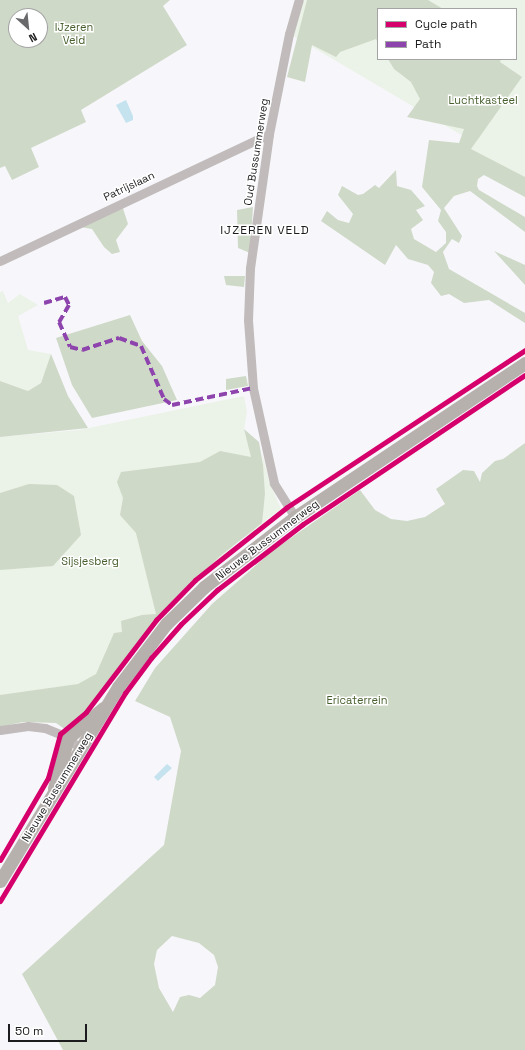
<!DOCTYPE html>
<html>
<head>
<meta charset="utf-8">
<style>
	body { margin:0 }
	#map { position:relative; width:525px; height:1050px; overflow:hidden; background:#f7f7fb; font-family:"Space Grotesk",sans-serif }
	div>[style] { position:absolute }
	.green>* { inset:0; background:#ebf2e7 }
	.forest>* { inset:0; background:#cfd9c8 }
	.water>* { inset:0; background:#c5e3ee }
	.street>* { height:9px; margin:-4.5px; padding:0 4.5px; transform-origin:4.5px; border-radius:4.5px; background:#c1bcbb }
	.secondary>* { height:13px; margin:-6.5px; padding:0 6.5px; transform-origin:6.5px; border-radius:6.5px; background:#b7b1ae }
	.quiet>* { height:4px; margin-top:-2px; transform-origin:0; background:repeating-linear-gradient(90deg,#8e44ad 0 8px,transparent 0 12px) }
	.cycleway>* { height:5px; margin:-2.5px; padding:0 2.5px; transform-origin:2.5px; border-radius:2.5px; background:#d6006c }
	span { translate:-50% -50%; white-space:nowrap; text-align:center; line-height:1.15; -webkit-text-stroke:3px #fff; paint-order:stroke }
	.park-label { font-size:11px; color:#475f2e }
	.street-label { font-size:11px; color:#1c1c1e }
	.neighbourhood-label { font-size:12px; color:#1c1c1e; letter-spacing:1px }
	.legend { position:absolute; left:377px; top:8px; width:140px; height:52px; box-sizing:border-box; background:#fff; border:1px solid #a4a4a5; margin:0; padding:5px 7px; list-style:none; font-size:12px; color:#1c1c1e }
	.legend li { display:flex; align-items:center; gap:8px; height:20px }
	.legend b { width:20px; border:1px solid #a4a4a5 }
	.north { position:absolute; left:8px; top:8px; width:40px; height:40px; box-sizing:border-box; background:#fff; border:1px solid #a4a4a5; border-radius:50%; rotate:153deg; font-size:11px; font-weight:700; line-height:16px; text-align:center; color:#1c1c1e }
	.north::after { content:''; display:block; margin:auto; width:14px; height:18px; background:#69696b; clip-path:polygon(50% 0,100% 100%,50% 72%,0 100%) }
	.scale { position:absolute; left:8px; top:1024px; width:79px; height:18px; box-sizing:border-box; border:2px solid #1c1c1e; border-top:0; padding-left:5px; font-size:12px; line-height:14px; white-space:nowrap; color:#1c1c1e; -webkit-text-stroke:3px #fff; paint-order:stroke }
</style>
</head>
<body>
<div id="map">
	<div class="green">
		<div style="clip-path:polygon(evenodd,298px 0,525px 0,525px 179px,471px 149px,475px 143px,287px 32px,298px 0,378px 9px,516px 9px,516px 59px,378px 59px,378px 9px)"></div>
		<div style="clip-path:polygon(3px 291px,8px 303px,20px 294px,38px 305px,18px 316px,28px 350px,51px 354px,41px 383px,28px 391px,0 381px,0 292px)"></div>
		<div style="clip-path:polygon(244px 396px,247px 412px,244px 429px,246px 438px,253px 436px,265px 502px,262px 452px,269px 481px,281px 509px,266px 520px,264px 529px,242px 538px,188px 589px,141px 641px,85px 714px,0 726px,0 437px,79px 430px)"></div>
	</div>
	<div class="forest">
		<div style="clip-path:polygon(evenodd,0 0,170px 0,163px 6px,187px 45px,81px 110px,86px 122px,31px 148px,39px 167px,12px 180px,5px 166px,0 168px,0 0,16px 16px,40px 16px,40px 40px,16px 40px,16px 16px)"></div>
		<div style="clip-path:polygon(307px 0,428px 0,443px 9px,378px 9px,378px 43px,376px 39px,340px 52px,336px 57px,312px 45px,305px 82px,287px 77px)"></div>
		<div style="clip-path:polygon(388px 59px,501px 59px,500px 62px,522px 77px,471px 149px,525px 177px,525px 197px,484px 175px,478px 179px,477px 186px,479px 190px,525px 217px,525px 232px,470px 191px,454px 196px,444px 208px,462px 236px,459px 243px,452px 239px,443px 252px,449px 269px,525px 313px,525px 323px,489px 300px,464px 303px,449px 294px,441px 296px,431px 283px,434px 272px,428px 265px,408px 259px,396px 245px,385px 265px,321px 221px,327px 211px,338px 220px,349px 223px,353px 214px,338px 195px,342px 186px,358px 195px,363px 194px,375px 185px,379px 188px,396px 170px,397px 186px,411px 190px,425px 206px,416px 210px,423px 220px,411px 229px,414px 239px,436px 252px,446px 243px,446px 232px,438px 221px,441px 210px,422px 187px,429px 140px,459px 143px,464px 129px,407px 117px,420px 99px,411px 82px,394px 69px)"></div>
		<div style="clip-path:polygon(121px 202px,128px 224px,116px 240px,120px 252px,112px 254px,104px 247px,92px 229px,80px 227px)"></div>
		<div style="clip-path:polygon(253px 207px,250px 253px,238px 248px,237px 210px)"></div>
		<div style="clip-path:polygon(494px 251px,525px 265px,525px 285px)"></div>
		<div style="clip-path:polygon(224px 276px,245px 276px,244px 287px,226px 285px)"></div>
		<div style="clip-path:polygon(130px 315px,142px 341px,162px 366px,177px 400px,92px 418px,72px 385px,56px 338px)"></div>
		<div style="clip-path:polygon(51px 354px,68px 396px,88px 428px,0 437px,0 381px,28px 391px,41px 383px)"></div>
		<div style="clip-path:polygon(246px 376px,248px 386px,226px 390px,226px 379px)"></div>
		<div style="clip-path:polygon(244px 429px,259px 442px,263px 465px,265px 494px,262px 523px,219px 557px,188px 589px,134px 649px,80px 720px,66px 730px,56px 723px,22px 722px,0 727px,0 695px,78px 684px,96px 674px,114px 633px,122px 632px,121px 621px,142px 615px,156px 614px,136px 533px,120px 515px,123px 498px,117px 482px,121px 472px,200px 462px,220px 451px,251px 457px)"></div>
		<div style="clip-path:polygon(evenodd,525px 443px,525px 1050px,63px 1050px,22px 974px,164px 845px,181px 751px,170px 717px,135px 701px,155px 668px,212px 604px,272px 551px,360px 490px,375px 510px,391px 519px,407px 521px,425px 517px,445px 504px,436px 489px,463px 470px,474px 471px,480px 482px,482px 473px,495px 461px,503px 459px,525px 443px,172px 936px,199px 943px,214px 955px,218px 967px,215px 985px,200px 998px,189px 995px,180px 997px,173px 1012px,159px 988px,154px 964px,157px 950px,172px 936px)"></div>
		<div style="clip-path:polygon(29px 484px,57px 485px,74px 496px,81px 535px,53px 566px,0 570px,0 493px)"></div>
	</div>
	<div class="water">
		<div style="clip-path:polygon(126px 100px,133px 116px,133px 120px,126px 123px,116px 105px)"></div>
		<div style="clip-path:polygon(167px 764px,172px 768px,158px 781px,154px 777px)"></div>
	</div>
	<div class="street">
		<div style="left:0;top:261px;width:297px;rotate:-25.3deg"></div>
		<div style="left:295px;top:517px;width:40px;rotate:-122deg"></div>
		<div style="left:274px;top:483px;width:97px;rotate:-102.5deg"></div>
		<div style="left:253px;top:388px;width:68px;rotate:-94.2deg"></div>
		<div style="left:248px;top:320px;width:52px;rotate:-87.8deg"></div>
		<div style="left:250px;top:268px;width:135px;rotate:-81.9deg"></div>
		<div style="left:269px;top:134px;width:102px;rotate:-78.7deg"></div>
		<div style="left:289px;top:34px;width:35px;rotate:-74deg"></div>
		<div style="left:0;top:730px;width:28px;rotate:-8deg"></div>
		<div style="left:28px;top:726px;width:17px;rotate:7deg"></div>
		<div style="left:45px;top:728px;width:16px;rotate:22deg"></div>
		<div style="left:60px;top:734px;width:23px;rotate:34deg"></div>
	</div>
	<div class="secondary">
		<div style="left:54px;top:788px;width:52px;rotate:-74.4deg"></div>
		<div style="left:68px;top:738px;width:46px;rotate:-40.6deg"></div>
		<div style="left:0;top:881px;width:227px;rotate:-58.7deg"></div>
		<div style="left:118px;top:687px;width:79px;rotate:-52.7deg"></div>
		<div style="left:166px;top:624px;width:53px;rotate:-44.2deg"></div>
		<div style="left:204px;top:587px;width:115px;rotate:-37.6deg"></div>
		<div style="left:295px;top:517px;width:277px;rotate:-33.8deg"></div>
	</div>
	<div class="quiet">
		<div style="left:44px;top:303px;width:22px;rotate:-16deg"></div>
		<div style="left:65px;top:297px;width:9px;rotate:63deg"></div>
		<div style="left:69px;top:305px;width:20px;rotate:120deg"></div>
		<div style="left:59px;top:322px;width:27px;rotate:66deg"></div>
		<div style="left:70px;top:347px;width:12px;rotate:14deg"></div>
		<div style="left:82px;top:350px;width:39px;rotate:-18deg"></div>
		<div style="left:119px;top:338px;width:23px;rotate:20deg"></div>
		<div style="left:141px;top:346px;width:58px;rotate:66.5deg"></div>
		<div style="left:164px;top:399px;width:10px;rotate:37deg"></div>
		<div style="left:172px;top:405px;width:83px;rotate:-11.9deg"></div>
	</div>
	<div class="cycleway">
		<div style="left:0;top:860px;width:95px;rotate:-59.7deg"></div>
		<div style="left:48px;top:778px;width:46px;rotate:-74.7deg"></div>
		<div style="left:60px;top:734px;width:34px;rotate:-40deg"></div>
		<div style="left:86px;top:712px;width:116px;rotate:-52.7deg"></div>
		<div style="left:156px;top:620px;width:56px;rotate:-45.7deg"></div>
		<div style="left:195px;top:580px;width:117px;rotate:-38.4deg"></div>
		<div style="left:287px;top:507px;width:285px;rotate:-33.4deg"></div>
		<div style="left:0;top:901px;width:243px;rotate:-59deg"></div>
		<div style="left:125px;top:693px;width:44px;rotate:-53.4deg"></div>
		<div style="left:151px;top:658px;width:45px;rotate:-48.6deg"></div>
		<div style="left:181px;top:624px;width:50px;rotate:-43.4deg"></div>
		<div style="left:217px;top:590px;width:108px;rotate:-37.5deg"></div>
		<div style="left:303px;top:524px;width:267px;rotate:-33.9deg"></div>
	</div>
	<div class="park-label">
		<span style="left:74px;top:34px">IJzeren<br>Veld</span>
		<span style="left:483px;top:100px">Luchtkasteel</span>
		<span style="left:90px;top:561px">Sijsjesberg</span>
		<span style="left:357px;top:700px">Ericaterrein</span>
	</div>
	<div class="street-label">
		<span style="left:256px;top:152px;rotate:-81deg">Oud Bussummerweg</span>
		<span style="left:129px;top:186px;rotate:-25deg">Patrijslaan</span>
		<span style="left:267px;top:540px;rotate:-37deg">Nieuwe Bussummerweg</span>
		<span style="left:57px;top:787px;rotate:-59deg">Nieuwe Bussummerweg</span>
	</div>
	<div class="neighbourhood-label">
		<span style="left:265px;top:231px">IJZEREN VELD</span>
	</div>
	<ul class="legend">
	<li><b style="height:5px;background:#d6006c"></b>Cycle path</li>
	<li><b style="height:5px;background:#8e44ad"></b>Path</li>
	</ul>
	<div class="north">N</div>
	<div class="scale">50 m</div>
</div>
</body>
</html>
